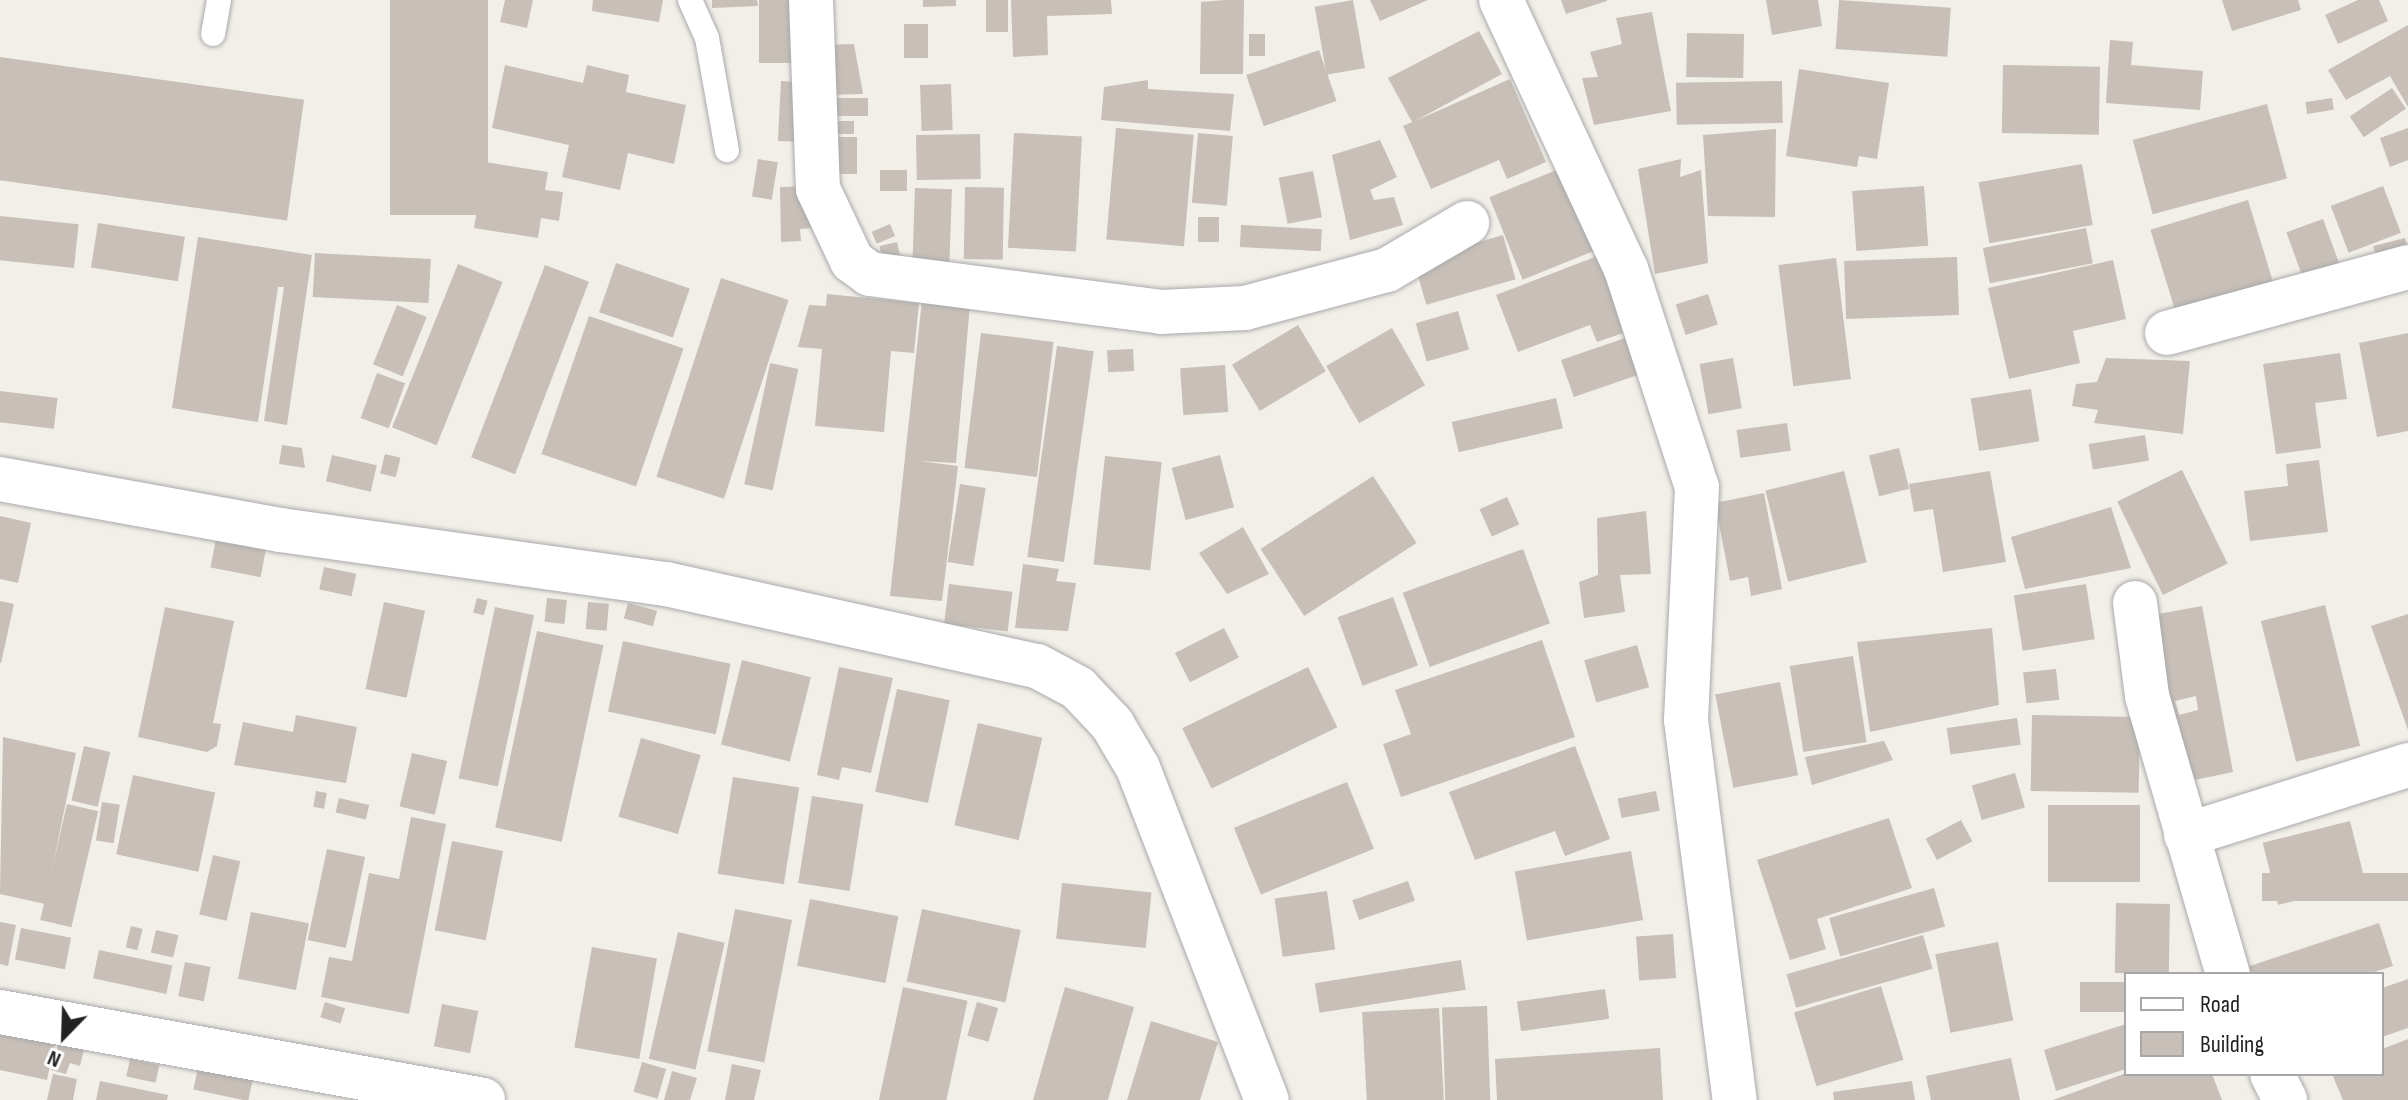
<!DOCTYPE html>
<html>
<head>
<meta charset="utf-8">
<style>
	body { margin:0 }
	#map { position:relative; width:2408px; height:1100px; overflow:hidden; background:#f2efe9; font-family:"Sofia Sans Condensed",sans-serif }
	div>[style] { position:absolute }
	.building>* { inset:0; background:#c7bfb8; transform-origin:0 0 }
	.roads { filter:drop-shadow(0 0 2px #a9a9a9) drop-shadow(0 0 2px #a9a9a9) }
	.service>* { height:24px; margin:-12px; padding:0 12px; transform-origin:12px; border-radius:12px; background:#fff }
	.minor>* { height:44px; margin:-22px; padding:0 22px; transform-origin:22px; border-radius:22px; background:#fff }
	span { translate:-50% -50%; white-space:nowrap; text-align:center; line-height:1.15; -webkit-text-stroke:7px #fff; paint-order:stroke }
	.legend { position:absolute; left:2124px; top:972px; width:260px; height:104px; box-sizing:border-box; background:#fff; border:2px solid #a7a7a7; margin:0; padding:10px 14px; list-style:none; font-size:24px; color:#222 }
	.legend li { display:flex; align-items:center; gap:16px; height:40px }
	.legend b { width:40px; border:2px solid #a7a7a7 }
	.north { position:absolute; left:24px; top:996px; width:80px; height:80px; -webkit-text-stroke:6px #fff; paint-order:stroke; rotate:203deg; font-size:22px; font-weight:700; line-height:32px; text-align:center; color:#222 }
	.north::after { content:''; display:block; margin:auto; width:28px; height:36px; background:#222; clip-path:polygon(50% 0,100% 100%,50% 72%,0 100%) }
</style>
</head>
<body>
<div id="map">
	<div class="building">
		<div style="left:390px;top:0;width:98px;height:215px"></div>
		<div style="clip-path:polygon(505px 0,533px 0,527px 28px,500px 22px)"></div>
		<div style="clip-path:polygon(593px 0,663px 0,659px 22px,592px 11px)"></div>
		<div style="clip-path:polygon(712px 0,757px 0,758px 6px,712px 8px)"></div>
		<div style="left:759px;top:0;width:36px;height:63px"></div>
		<div style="clip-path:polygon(923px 0,956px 0,956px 6px,923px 7px)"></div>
		<div style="left:986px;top:0;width:22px;height:32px"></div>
		<div style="clip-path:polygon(1011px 0,1111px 0,1112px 14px,1047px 16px,1048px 55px,1013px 57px)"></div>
		<div style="clip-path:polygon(1225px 0,1244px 0,1243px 74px,1200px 74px,1201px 2px)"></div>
		<div style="left:1353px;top:0;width:69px;height:39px;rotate:80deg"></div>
		<div style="clip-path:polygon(1370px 0,1428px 0,1380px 21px)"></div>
		<div style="clip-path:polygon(1561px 0,1607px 0,1607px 1px,1566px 14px)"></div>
		<div style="clip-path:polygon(1766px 0,1818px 0,1822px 26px,1772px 35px)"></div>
		<div style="left:1839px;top:0;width:112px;height:49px;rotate:4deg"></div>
		<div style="clip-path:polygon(2222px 0,2298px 0,2301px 10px,2232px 31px)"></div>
		<div style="clip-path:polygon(2358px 0,2379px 0,2388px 21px,2338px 44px,2325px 15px)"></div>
		<div style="clip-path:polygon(1652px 12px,1671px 111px,1594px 125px,1582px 78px,1598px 77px,1590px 52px,1622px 44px,1616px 18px)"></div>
		<div style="left:904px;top:24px;width:24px;height:34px"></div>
		<div style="clip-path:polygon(2408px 25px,2408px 107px,2390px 76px,2346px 100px,2328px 70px)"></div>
		<div style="clip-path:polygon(1479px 31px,1502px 74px,1415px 121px,1510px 79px,1546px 162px,1507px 179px,1499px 160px,1431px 189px,1403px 126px,1412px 122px,1388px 78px)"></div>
		<div style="left:1687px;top:33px;width:57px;height:44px;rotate:1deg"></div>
		<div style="left:1249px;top:34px;width:16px;height:22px"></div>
		<div style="clip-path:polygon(2110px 40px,2133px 42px,2131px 65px,2203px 71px,2200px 110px,2106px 103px)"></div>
		<div style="clip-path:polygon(854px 44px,863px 94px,824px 95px,822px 45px)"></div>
		<div style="left:1319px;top:50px;width:54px;height:77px;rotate:71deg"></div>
		<div style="left:0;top:57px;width:307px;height:122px;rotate:8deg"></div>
		<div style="clip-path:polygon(505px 65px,583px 83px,587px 65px,629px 75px,626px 92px,686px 105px,674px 164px,628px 153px,620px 190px,562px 177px,569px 145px,492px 128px)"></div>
		<div style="left:2003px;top:65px;width:97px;height:68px;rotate:1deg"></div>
		<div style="clip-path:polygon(1799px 69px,1889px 83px,1877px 159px,1859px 156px,1857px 167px,1786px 156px)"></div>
		<div style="clip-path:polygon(1148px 80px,1148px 89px,1234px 94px,1230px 131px,1101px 120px,1104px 87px)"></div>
		<div style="left:781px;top:81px;width:17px;height:60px;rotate:3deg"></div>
		<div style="left:1782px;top:81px;width:42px;height:106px;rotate:89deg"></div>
		<div style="left:951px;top:84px;width:46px;height:31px;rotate:88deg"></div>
		<div style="left:2392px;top:88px;width:25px;height:51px;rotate:56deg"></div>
		<div style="left:868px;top:98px;width:18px;height:41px;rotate:90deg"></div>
		<div style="left:2332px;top:98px;width:12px;height:27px;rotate:81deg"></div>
		<div style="left:2267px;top:104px;width:77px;height:139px;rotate:75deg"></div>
		<div style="left:834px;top:121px;width:20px;height:13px"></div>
		<div style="left:1116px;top:128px;width:78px;height:112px;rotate:5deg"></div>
		<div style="clip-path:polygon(2408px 128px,2408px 160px,2390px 167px,2380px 138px)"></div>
		<div style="clip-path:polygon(1776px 129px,1775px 217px,1708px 216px,1703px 135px)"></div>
		<div style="left:1014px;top:133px;width:68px;height:115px;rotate:3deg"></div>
		<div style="left:1198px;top:133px;width:35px;height:70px;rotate:5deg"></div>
		<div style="left:980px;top:134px;width:45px;height:64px;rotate:89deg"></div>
		<div style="left:828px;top:137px;width:29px;height:37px"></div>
		<div style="clip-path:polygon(1380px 140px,1397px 177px,1370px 190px,1374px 200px,1394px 197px,1403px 225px,1350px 240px,1332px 155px)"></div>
		<div style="left:758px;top:159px;width:20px;height:38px;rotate:9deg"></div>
		<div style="clip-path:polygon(1681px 159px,1680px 177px,1701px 170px,1708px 263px,1655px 274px,1638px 169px)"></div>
		<div style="clip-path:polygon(485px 162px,548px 172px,545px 190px,563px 192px,559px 221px,541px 218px,538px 238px,474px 228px)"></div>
		<div style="left:2082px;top:164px;width:62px;height:105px;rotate:80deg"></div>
		<div style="left:1569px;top:165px;width:89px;height:86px;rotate:68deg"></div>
		<div style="left:880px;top:170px;width:27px;height:21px"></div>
		<div style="left:1313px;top:171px;width:47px;height:35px;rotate:79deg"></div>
		<div style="clip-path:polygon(813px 186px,813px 228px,800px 229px,801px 241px,781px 242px,780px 187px)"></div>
		<div style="left:1924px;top:186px;width:60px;height:72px;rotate:86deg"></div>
		<div style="left:2383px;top:186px;width:50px;height:56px;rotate:69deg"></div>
		<div style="left:965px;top:187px;width:39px;height:72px;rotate:1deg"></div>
		<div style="left:915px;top:188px;width:37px;height:73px;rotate:2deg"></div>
		<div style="left:2248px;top:200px;width:87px;height:102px;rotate:73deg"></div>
		<div style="left:0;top:216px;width:79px;height:44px;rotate:6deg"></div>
		<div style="left:1198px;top:217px;width:21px;height:25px"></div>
		<div style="left:2323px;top:219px;width:61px;height:39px;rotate:70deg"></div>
		<div style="left:98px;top:223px;width:88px;height:45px;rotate:9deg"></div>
		<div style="left:890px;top:224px;width:13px;height:20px;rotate:67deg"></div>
		<div style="left:1241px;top:225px;width:81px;height:22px;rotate:3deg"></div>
		<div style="left:2086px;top:228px;width:36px;height:105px;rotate:79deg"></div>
		<div style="left:1503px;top:235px;width:46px;height:93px;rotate:74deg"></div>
		<div style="clip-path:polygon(198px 237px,312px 255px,287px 425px,264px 421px,284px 287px,278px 287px,258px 422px,172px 408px)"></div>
		<div style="clip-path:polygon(2405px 238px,2408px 250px,2380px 270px,2373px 246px)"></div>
		<div style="left:897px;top:242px;width:18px;height:18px;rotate:77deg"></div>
		<div style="left:315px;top:253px;width:116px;height:44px;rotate:3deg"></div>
		<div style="clip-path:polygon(1600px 255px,1629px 331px,1597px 342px,1590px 325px,1518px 352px,1496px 295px)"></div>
		<div style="left:1957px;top:257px;width:58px;height:113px;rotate:88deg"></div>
		<div style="left:1836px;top:258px;width:122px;height:58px;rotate:83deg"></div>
		<div style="clip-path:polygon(2113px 260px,2126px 319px,2073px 331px,2080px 363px,2009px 379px,1988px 288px)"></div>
		<div style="left:616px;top:263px;width:78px;height:52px;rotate:19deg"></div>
		<div style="left:458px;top:264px;width:48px;height:176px;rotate:22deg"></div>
		<div style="left:545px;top:265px;width:47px;height:206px;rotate:21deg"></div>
		<div style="left:721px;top:278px;width:71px;height:209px;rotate:18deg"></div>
		<div style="clip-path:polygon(827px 294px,919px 303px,914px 353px,891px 351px,884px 432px,815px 426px,822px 349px,798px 347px,809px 305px,826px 306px)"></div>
		<div style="left:1708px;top:294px;width:32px;height:34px;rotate:72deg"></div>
		<div style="clip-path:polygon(922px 300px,970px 305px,956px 463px,919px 461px,958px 466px,942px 601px,890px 596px)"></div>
		<div style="left:397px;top:305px;width:32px;height:64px;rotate:22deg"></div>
		<div style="left:1458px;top:311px;width:40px;height:44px;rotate:74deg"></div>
		<div style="left:589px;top:316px;width:100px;height:146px;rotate:19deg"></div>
		<div style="left:1298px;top:325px;width:54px;height:77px;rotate:59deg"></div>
		<div style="left:1392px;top:328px;width:66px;height:76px;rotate:60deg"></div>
		<div style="left:981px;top:333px;width:73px;height:136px;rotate:7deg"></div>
		<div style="clip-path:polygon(2408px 333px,2408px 431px,2377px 437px,2359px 343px)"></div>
		<div style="left:1631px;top:336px;width:39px;height:74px;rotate:71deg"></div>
		<div style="left:1057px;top:346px;width:37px;height:213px;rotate:8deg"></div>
		<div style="left:1133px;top:349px;width:22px;height:26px;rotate:87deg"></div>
		<div style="clip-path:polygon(2340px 353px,2347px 399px,2315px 403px,2321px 448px,2276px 454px,2263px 364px)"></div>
		<div style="left:1733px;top:358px;width:51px;height:34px;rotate:80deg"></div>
		<div style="clip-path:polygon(2106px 358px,2190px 361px,2183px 434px,2094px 423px,2098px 410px,2072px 406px,2076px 384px,2097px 382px)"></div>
		<div style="left:770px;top:363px;width:29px;height:124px;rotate:12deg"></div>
		<div style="left:1225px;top:365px;width:47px;height:45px;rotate:86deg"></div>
		<div style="left:377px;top:373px;width:30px;height:48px;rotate:20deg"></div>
		<div style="left:2031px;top:389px;width:53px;height:61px;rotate:81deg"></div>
		<div style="left:0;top:391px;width:58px;height:31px;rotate:7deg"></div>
		<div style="left:1556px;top:398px;width:31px;height:107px;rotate:77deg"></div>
		<div style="left:1787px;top:423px;width:28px;height:51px;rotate:82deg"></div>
		<div style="left:2145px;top:435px;width:26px;height:57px;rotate:81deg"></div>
		<div style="clip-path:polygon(282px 445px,302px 448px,305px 468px,279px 464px)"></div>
		<div style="left:1899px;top:448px;width:42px;height:31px;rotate:76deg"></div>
		<div style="left:385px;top:454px;width:16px;height:20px;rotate:14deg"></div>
		<div style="left:332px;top:455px;width:46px;height:27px;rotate:13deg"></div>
		<div style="left:1220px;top:455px;width:54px;height:50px;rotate:75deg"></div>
		<div style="left:1105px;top:456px;width:57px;height:109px;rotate:6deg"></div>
		<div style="clip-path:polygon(2319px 460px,2328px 532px,2250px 541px,2244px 491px,2288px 486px,2286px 464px)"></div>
		<div style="left:2182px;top:470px;width:104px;height:72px;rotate:64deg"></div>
		<div style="left:1844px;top:471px;width:94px;height:81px;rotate:76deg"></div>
		<div style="clip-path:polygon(1990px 471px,2006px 562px,1943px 572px,1933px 509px,1914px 512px,1909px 484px)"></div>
		<div style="left:1373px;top:476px;width:80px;height:134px;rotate:57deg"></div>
		<div style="left:960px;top:484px;width:26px;height:79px;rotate:9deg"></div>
		<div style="clip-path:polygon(1764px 493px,1782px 589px,1751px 596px,1748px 577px,1730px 581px,1715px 503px)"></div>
		<div style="left:1507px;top:497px;width:30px;height:30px;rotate:66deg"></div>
		<div style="clip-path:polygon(2111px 507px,2131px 568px,2025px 589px,2011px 537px)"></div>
		<div style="clip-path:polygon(1646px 511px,1651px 574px,1620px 575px,1625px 612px,1584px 618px,1579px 582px,1598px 575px,1597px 518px)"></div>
		<div style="clip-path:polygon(0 516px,31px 523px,18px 583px,0 579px)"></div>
		<div style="clip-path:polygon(1243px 527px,1269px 574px,1227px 594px,1199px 553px)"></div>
		<div style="left:216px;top:539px;width:51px;height:29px;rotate:11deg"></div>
		<div style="left:1523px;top:549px;width:79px;height:128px;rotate:70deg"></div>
		<div style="clip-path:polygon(1023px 564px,1059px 569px,1056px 581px,1076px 583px,1068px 631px,1015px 628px)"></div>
		<div style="left:324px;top:567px;width:33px;height:23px;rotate:12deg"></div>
		<div style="left:949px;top:584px;width:64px;height:40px;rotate:7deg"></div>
		<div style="left:2086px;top:584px;width:56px;height:73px;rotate:81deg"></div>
		<div style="left:1393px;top:597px;width:73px;height:59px;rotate:70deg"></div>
		<div style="left:477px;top:598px;width:11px;height:15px;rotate:15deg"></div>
		<div style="left:547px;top:598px;width:20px;height:24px;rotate:6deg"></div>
		<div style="clip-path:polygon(0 601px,14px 604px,1px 663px,0 663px)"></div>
		<div style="left:384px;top:602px;width:42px;height:89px;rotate:12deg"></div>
		<div style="left:588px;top:602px;width:21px;height:27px;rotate:5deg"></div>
		<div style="left:628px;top:603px;width:30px;height:16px;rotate:15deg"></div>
		<div style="left:2325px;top:605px;width:145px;height:66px;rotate:76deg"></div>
		<div style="clip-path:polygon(evenodd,2202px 606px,2233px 772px,2185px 782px,2147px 616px,2202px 606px,2196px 696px,2198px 710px,2179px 715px,2175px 701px,2196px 696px)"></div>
		<div style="clip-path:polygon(165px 607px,234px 621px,213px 723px,221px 724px,217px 746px,207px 752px,138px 737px)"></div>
		<div style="left:495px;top:607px;width:40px;height:175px;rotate:12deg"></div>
		<div style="clip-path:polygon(2408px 614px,2408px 730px,2371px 626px)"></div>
		<div style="left:1224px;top:628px;width:33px;height:55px;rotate:63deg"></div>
		<div style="clip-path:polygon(1992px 628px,1999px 705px,1870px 732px,1857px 642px)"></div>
		<div style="left:537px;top:631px;width:68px;height:201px;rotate:12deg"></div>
		<div style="clip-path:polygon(1542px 640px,1575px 737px,1401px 797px,1383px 744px,1411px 734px,1395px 690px)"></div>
		<div style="left:623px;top:641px;width:110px;height:72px;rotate:12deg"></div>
		<div style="left:1637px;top:645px;width:44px;height:55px;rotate:74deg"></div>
		<div style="left:1853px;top:656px;width:87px;height:64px;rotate:81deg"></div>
		<div style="left:742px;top:660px;width:71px;height:87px;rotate:14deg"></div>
		<div style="clip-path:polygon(839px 667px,893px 678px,871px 773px,842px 767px,839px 780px,817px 775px)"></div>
		<div style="left:1308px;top:667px;width:67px;height:140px;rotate:64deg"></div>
		<div style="left:2056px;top:669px;width:31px;height:33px;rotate:84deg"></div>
		<div style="left:1780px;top:682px;width:95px;height:66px;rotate:79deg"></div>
		<div style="left:897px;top:689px;width:54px;height:105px;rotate:12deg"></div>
		<div style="clip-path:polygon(296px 715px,357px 727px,346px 783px,234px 765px,243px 722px,293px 732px)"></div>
		<div style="left:2032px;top:715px;width:108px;height:76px;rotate:1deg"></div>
		<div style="left:2017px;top:718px;width:27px;height:71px;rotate:82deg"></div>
		<div style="left:978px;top:723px;width:66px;height:105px;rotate:13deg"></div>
		<div style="clip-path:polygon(3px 737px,76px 753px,45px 904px,0 894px)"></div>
		<div style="left:641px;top:738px;width:62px;height:82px;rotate:16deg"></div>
		<div style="clip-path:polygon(1884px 741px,1893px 760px,1812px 785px,1805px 757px)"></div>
		<div style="left:84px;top:746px;width:27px;height:56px;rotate:13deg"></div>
		<div style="clip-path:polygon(1575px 746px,1610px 839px,1565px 856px,1555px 831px,1475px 860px,1449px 792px)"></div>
		<div style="left:412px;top:753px;width:36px;height:55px;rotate:13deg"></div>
		<div style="left:2015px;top:773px;width:36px;height:45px;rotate:74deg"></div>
		<div style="left:133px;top:775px;width:84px;height:81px;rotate:12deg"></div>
		<div style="left:733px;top:777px;width:67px;height:98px;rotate:9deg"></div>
		<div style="left:1347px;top:782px;width:72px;height:122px;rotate:68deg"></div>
		<div style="left:316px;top:791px;width:11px;height:16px;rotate:10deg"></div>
		<div style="left:1656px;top:791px;width:20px;height:39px;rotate:79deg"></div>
		<div style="left:812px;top:796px;width:52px;height:88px;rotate:9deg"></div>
		<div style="left:339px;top:798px;width:31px;height:15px;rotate:13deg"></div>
		<div style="left:102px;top:802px;width:18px;height:39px;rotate:9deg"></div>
		<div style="left:67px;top:804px;width:32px;height:119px;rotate:13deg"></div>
		<div style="left:2048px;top:805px;width:92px;height:77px"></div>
		<div style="clip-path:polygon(411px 817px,446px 824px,409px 1014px,321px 997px,329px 957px,352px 961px,369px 873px,399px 879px)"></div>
		<div style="clip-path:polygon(1889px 818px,1912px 888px,1817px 919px,1826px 949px,1790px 960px,1757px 860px)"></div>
		<div style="left:1961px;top:820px;width:24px;height:40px;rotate:62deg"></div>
		<div style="left:2350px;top:821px;width:64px;height:90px;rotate:76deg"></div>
		<div style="left:452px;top:841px;width:52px;height:91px;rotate:11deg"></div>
		<div style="left:327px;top:849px;width:39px;height:93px;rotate:12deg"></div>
		<div style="left:1631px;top:851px;width:70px;height:118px;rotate:80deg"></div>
		<div style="left:213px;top:855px;width:28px;height:61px;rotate:13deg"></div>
		<div style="left:2408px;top:873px;width:28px;height:146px;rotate:90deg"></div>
		<div style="left:1408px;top:881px;width:21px;height:59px;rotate:71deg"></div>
		<div style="left:1062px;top:883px;width:90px;height:56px;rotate:6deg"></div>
		<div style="left:1934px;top:888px;width:40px;height:109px;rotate:74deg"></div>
		<div style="left:1327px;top:891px;width:59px;height:53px;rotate:82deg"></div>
		<div style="left:810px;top:899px;width:90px;height:68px;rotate:11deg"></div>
		<div style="left:2116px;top:903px;width:54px;height:70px;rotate:1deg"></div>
		<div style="left:735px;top:909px;width:58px;height:145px;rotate:11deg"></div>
		<div style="left:922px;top:909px;width:101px;height:74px;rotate:12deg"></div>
		<div style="left:251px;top:912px;width:59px;height:68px;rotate:11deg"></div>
		<div style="clip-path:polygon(0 922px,16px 925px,8px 966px,0 964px)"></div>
		<div style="clip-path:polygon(2379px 923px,2393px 966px,2368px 974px,2243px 974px,2241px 969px)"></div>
		<div style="left:131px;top:926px;width:12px;height:22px;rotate:14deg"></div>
		<div style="left:21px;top:928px;width:51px;height:32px;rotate:11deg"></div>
		<div style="left:156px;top:930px;width:23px;height:23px;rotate:13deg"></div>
		<div style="left:678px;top:932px;width:48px;height:130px;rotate:13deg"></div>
		<div style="left:1673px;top:934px;width:44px;height:37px;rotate:86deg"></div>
		<div style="left:1923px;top:935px;width:35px;height:142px;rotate:74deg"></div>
		<div style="left:1998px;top:942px;width:80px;height:64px;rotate:79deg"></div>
		<div style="left:592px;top:947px;width:66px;height:102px;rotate:10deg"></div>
		<div style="left:99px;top:950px;width:75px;height:29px;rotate:12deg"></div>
		<div style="left:1461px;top:960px;width:30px;height:148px;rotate:81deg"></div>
		<div style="left:185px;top:962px;width:26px;height:35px;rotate:11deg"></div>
		<div style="clip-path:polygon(2408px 979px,2408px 1028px,2382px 1037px,2382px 988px)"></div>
		<div style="left:2126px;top:982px;width:30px;height:46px;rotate:90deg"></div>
		<div style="left:1881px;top:986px;width:77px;height:91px;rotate:73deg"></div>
		<div style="left:903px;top:987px;width:66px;height:116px;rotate:12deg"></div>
		<div style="clip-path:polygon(1065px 987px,1134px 1007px,1108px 1100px,1033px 1100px)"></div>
		<div style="left:1605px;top:989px;width:30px;height:89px;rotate:82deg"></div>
		<div style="left:325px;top:1002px;width:21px;height:16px;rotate:17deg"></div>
		<div style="left:977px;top:1002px;width:22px;height:35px;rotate:16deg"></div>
		<div style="left:442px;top:1004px;width:37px;height:43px;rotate:11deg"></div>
		<div style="left:1487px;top:1006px;width:94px;height:45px;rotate:88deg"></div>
		<div style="left:1439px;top:1008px;width:92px;height:77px;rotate:87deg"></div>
		<div style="clip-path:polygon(1151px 1021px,1218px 1042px,1200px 1100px,1127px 1100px)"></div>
		<div style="clip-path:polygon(2126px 1024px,2126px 1069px,2056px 1091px,2044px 1050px)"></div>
		<div style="clip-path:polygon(0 1027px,56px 1038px,47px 1080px,0 1070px)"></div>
		<div style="clip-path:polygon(60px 1038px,85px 1045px,80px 1066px,70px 1063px,66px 1074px,51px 1070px)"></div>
		<div style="clip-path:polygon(2408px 1039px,2408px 1100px,2343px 1100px,2332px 1074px,2382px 1074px,2382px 1049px)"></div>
		<div style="clip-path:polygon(1660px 1048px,1663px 1100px,1497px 1100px,1495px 1059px)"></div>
		<div style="clip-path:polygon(2011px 1058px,2020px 1100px,1931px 1100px,1926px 1076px)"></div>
		<div style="left:130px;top:1059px;width:30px;height:18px;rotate:12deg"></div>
		<div style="left:642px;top:1062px;width:25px;height:31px;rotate:16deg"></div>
		<div style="left:199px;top:1063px;width:56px;height:27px;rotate:12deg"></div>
		<div style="clip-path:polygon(732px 1064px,761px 1070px,754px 1100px,725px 1100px)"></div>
		<div style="clip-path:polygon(672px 1071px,697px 1078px,690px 1100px,664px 1100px)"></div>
		<div style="clip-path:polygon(2126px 1073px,2212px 1074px,2222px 1100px,2053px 1100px)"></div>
		<div style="clip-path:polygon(53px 1074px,77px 1079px,73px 1100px,47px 1100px)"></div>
		<div style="clip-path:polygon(100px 1081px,168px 1095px,167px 1100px,96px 1100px)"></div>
		<div style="clip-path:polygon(1912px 1081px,1915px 1100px,1834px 1100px,1833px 1092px)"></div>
	</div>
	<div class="roads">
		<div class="service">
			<div style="left:690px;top:0;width:42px;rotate:65.9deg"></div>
			<div style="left:707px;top:38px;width:114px;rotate:79.9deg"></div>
			<div style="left:213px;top:34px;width:35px;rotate:-80deg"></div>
		</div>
		<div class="minor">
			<div style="left:811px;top:0;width:189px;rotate:87.9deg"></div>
			<div style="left:818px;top:189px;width:80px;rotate:64.7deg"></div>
			<div style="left:852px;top:261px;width:22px;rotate:36deg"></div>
			<div style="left:870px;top:274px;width:293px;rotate:7.4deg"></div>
			<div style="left:1161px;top:312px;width:84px;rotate:-2.7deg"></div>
			<div style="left:1245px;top:308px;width:147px;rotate:-15deg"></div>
			<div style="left:1387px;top:270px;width:93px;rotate:-30.4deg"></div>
			<div style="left:1501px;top:0;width:297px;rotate:65.1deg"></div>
			<div style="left:1626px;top:269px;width:229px;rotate:72deg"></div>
			<div style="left:1697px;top:487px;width:233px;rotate:92.7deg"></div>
			<div style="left:1686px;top:720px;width:383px;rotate:82.7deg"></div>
			<div style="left:2167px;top:333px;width:250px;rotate:-15.3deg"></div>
			<div style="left:0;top:479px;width:286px;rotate:10.3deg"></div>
			<div style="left:281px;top:530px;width:389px;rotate:8deg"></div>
			<div style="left:666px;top:584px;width:380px;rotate:12.5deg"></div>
			<div style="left:1037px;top:666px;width:47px;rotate:28.2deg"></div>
			<div style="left:1078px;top:688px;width:50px;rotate:46.6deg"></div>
			<div style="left:1112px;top:724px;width:51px;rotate:59.4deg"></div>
			<div style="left:1138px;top:768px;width:356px;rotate:68.8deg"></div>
			<div style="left:2135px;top:603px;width:94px;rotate:82.6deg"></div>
			<div style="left:2147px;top:696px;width:290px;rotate:73.8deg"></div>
			<div style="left:2186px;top:835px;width:233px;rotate:-17.5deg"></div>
			<div style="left:0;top:1012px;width:491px;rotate:10.3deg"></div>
			<div style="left:2272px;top:1074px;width:29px;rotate:63deg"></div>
		</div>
	</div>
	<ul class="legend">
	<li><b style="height:10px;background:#fff"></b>Road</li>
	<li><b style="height:22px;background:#c7bfb8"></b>Building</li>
	</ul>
	<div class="north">N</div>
</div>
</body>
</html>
